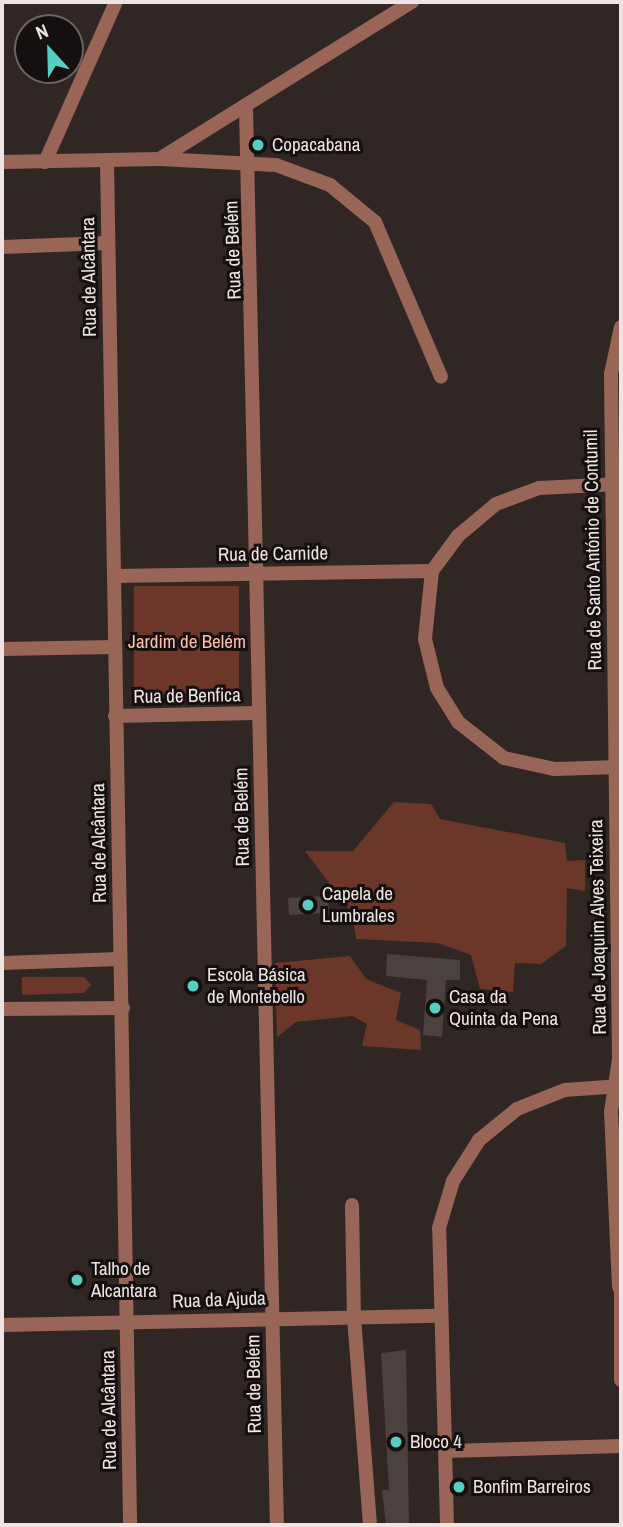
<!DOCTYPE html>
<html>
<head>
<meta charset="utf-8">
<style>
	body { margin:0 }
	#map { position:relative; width:623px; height:1527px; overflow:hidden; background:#302623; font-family:"Archivo Narrow",sans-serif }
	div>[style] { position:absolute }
	.green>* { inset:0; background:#6c3728; transform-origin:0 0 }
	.building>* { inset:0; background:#4b413e; transform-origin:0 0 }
	.street>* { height:14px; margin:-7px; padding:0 7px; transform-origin:7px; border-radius:7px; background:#986556 }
	.dots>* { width:19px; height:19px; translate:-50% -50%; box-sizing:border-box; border:4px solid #15100f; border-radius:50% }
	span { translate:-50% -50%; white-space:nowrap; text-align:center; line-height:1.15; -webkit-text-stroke:6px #15100f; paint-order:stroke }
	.poi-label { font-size:19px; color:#ece5e3 }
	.left { translate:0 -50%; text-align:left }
	.street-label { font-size:19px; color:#ece5e3 }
	.park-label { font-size:19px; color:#fcbead }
	.frame { position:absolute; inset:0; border:4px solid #ece5e3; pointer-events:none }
	.north { position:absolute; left:14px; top:14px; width:70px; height:70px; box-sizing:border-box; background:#15100f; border:2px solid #6b6564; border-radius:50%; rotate:338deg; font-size:19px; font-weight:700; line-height:28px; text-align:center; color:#ece5e3 }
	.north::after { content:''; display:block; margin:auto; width:24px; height:32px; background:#57cec2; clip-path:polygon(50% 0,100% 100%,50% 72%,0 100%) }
</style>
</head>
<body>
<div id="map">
	<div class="green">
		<div style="left:134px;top:586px;width:105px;height:115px"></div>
		<div style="clip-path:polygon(394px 802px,431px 804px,440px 819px,565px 843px,567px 861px,585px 860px,585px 891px,567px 888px,566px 946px,541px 964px,515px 963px,513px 992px,480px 989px,471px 955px,438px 943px,356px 939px,352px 913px,305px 851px,353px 851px)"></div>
		<div style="clip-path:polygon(350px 956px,366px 979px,401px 993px,396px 1020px,420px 1030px,421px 1050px,362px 1046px,367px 1024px,352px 1016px,296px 1022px,277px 1037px,275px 963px)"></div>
		<div style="clip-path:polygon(22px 977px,84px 977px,91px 985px,84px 993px,22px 995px)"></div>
	</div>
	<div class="building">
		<div style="left:328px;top:896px;width:17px;height:40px;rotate:87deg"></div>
		<div style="clip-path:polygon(387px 954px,460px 960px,460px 980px,446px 980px,442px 1037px,423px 1035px,427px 980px,386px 976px)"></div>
		<div style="clip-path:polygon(406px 1350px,409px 1525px,386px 1525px,382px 1490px,389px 1490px,381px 1353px)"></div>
	</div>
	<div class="street">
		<div style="left:246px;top:108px;width:1417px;rotate:88.75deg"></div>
		<div style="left:161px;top:158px;width:296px;rotate:-31.9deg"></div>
		<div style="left:107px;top:161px;width:1364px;rotate:89.03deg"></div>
		<div style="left:2px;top:162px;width:158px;rotate:-1.1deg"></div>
		<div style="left:160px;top:159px;width:116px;rotate:3deg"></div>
		<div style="left:276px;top:165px;width:58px;rotate:20.3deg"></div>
		<div style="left:330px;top:185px;width:58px;rotate:39.4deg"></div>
		<div style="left:375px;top:222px;width:168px;rotate:66.9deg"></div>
		<div style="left:45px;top:162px;width:175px;rotate:-66.1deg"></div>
		<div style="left:2px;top:247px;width:105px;rotate:-2.2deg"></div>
		<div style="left:620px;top:484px;width:81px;rotate:177.2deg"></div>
		<div style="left:539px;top:488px;width:46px;rotate:159.6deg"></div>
		<div style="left:496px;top:504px;width:50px;rotate:139.9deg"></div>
		<div style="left:458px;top:536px;width:44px;rotate:126.6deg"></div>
		<div style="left:432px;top:571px;width:68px;rotate:95.9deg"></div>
		<div style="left:425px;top:639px;width:50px;rotate:76.2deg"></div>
		<div style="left:437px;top:688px;width:40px;rotate:58deg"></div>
		<div style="left:458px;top:722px;width:58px;rotate:38deg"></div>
		<div style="left:504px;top:758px;width:51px;rotate:12.4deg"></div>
		<div style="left:554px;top:769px;width:67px;rotate:-1.7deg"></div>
		<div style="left:115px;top:576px;width:317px;rotate:-0.9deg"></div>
		<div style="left:2px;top:649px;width:112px;rotate:-1deg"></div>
		<div style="left:115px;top:716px;width:144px;rotate:-1.2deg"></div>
		<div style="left:2px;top:963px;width:118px;rotate:-1.9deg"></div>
		<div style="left:2px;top:1009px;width:121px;rotate:-0.5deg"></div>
		<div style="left:352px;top:1205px;width:112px;rotate:89deg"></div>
		<div style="left:354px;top:1317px;width:209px;rotate:85.6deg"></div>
		<div style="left:619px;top:1287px;width:175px;rotate:-92.6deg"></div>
		<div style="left:611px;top:1112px;width:54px;rotate:-81.4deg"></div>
		<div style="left:619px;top:1059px;width:685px;rotate:-90.67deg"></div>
		<div style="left:611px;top:374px;width:48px;rotate:-78deg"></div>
		<div style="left:621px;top:1287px;width:93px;rotate:90deg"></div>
		<div style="left:2px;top:1325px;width:436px;rotate:-1.2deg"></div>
		<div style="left:446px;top:1451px;width:175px;rotate:-1.6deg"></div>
		<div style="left:447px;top:1525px;width:297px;rotate:-91.5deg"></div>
		<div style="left:439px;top:1228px;width:49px;rotate:-73.4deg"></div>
		<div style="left:453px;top:1181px;width:49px;rotate:-57.6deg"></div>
		<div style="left:479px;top:1140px;width:49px;rotate:-39.2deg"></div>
		<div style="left:517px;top:1109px;width:52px;rotate:-21.6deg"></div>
		<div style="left:565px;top:1090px;width:56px;rotate:-4.1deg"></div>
	</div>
	<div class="dots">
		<div style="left:258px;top:145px;background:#57cec2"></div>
		<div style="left:308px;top:905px;background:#57cec2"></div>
		<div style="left:193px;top:986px;background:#57cec2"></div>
		<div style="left:435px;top:1008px;background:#57cec2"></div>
		<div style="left:77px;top:1280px;background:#57cec2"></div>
		<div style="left:396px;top:1442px;background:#57cec2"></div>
		<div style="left:459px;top:1487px;background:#57cec2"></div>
	</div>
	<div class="poi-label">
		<span class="left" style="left:272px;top:145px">Copacabana</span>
		<span class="left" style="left:322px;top:905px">Capela de<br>Lumbrales</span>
		<span class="left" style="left:207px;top:986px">Escola Básica<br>de Montebello</span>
		<span class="left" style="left:449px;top:1008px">Casa da<br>Quinta da Pena</span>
		<span class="left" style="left:91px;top:1280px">Talho de<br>Alcantara</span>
		<span class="left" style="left:410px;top:1442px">Bloco 4</span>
		<span class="left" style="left:473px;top:1487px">Bonfim Barreiros</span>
	</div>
	<div class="street-label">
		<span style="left:233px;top:250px;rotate:-92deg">Rua de Belém</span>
		<span style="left:89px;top:277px;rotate:-91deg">Rua de Alcântara</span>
		<span style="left:593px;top:550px;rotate:-91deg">Rua de Santo António de Contumil</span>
		<span style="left:273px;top:554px;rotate:-1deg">Rua de Carnide</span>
		<span style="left:187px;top:696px;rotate:-1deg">Rua de Benfica</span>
		<span style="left:242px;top:817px;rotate:-91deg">Rua de Belém</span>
		<span style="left:99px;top:843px;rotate:-91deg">Rua de Alcântara</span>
		<span style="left:598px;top:927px;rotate:-91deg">Rua de Joaquim Alves Teixeira</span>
		<span style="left:219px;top:1300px;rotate:-2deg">Rua da Ajuda</span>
		<span style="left:254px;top:1384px;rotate:-91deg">Rua de Belém</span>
		<span style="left:109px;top:1410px;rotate:-91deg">Rua de Alcântara</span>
	</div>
	<div class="park-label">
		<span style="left:187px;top:642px">Jardim de Belém</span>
	</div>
	<div class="frame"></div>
	<div class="north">N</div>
</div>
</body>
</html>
